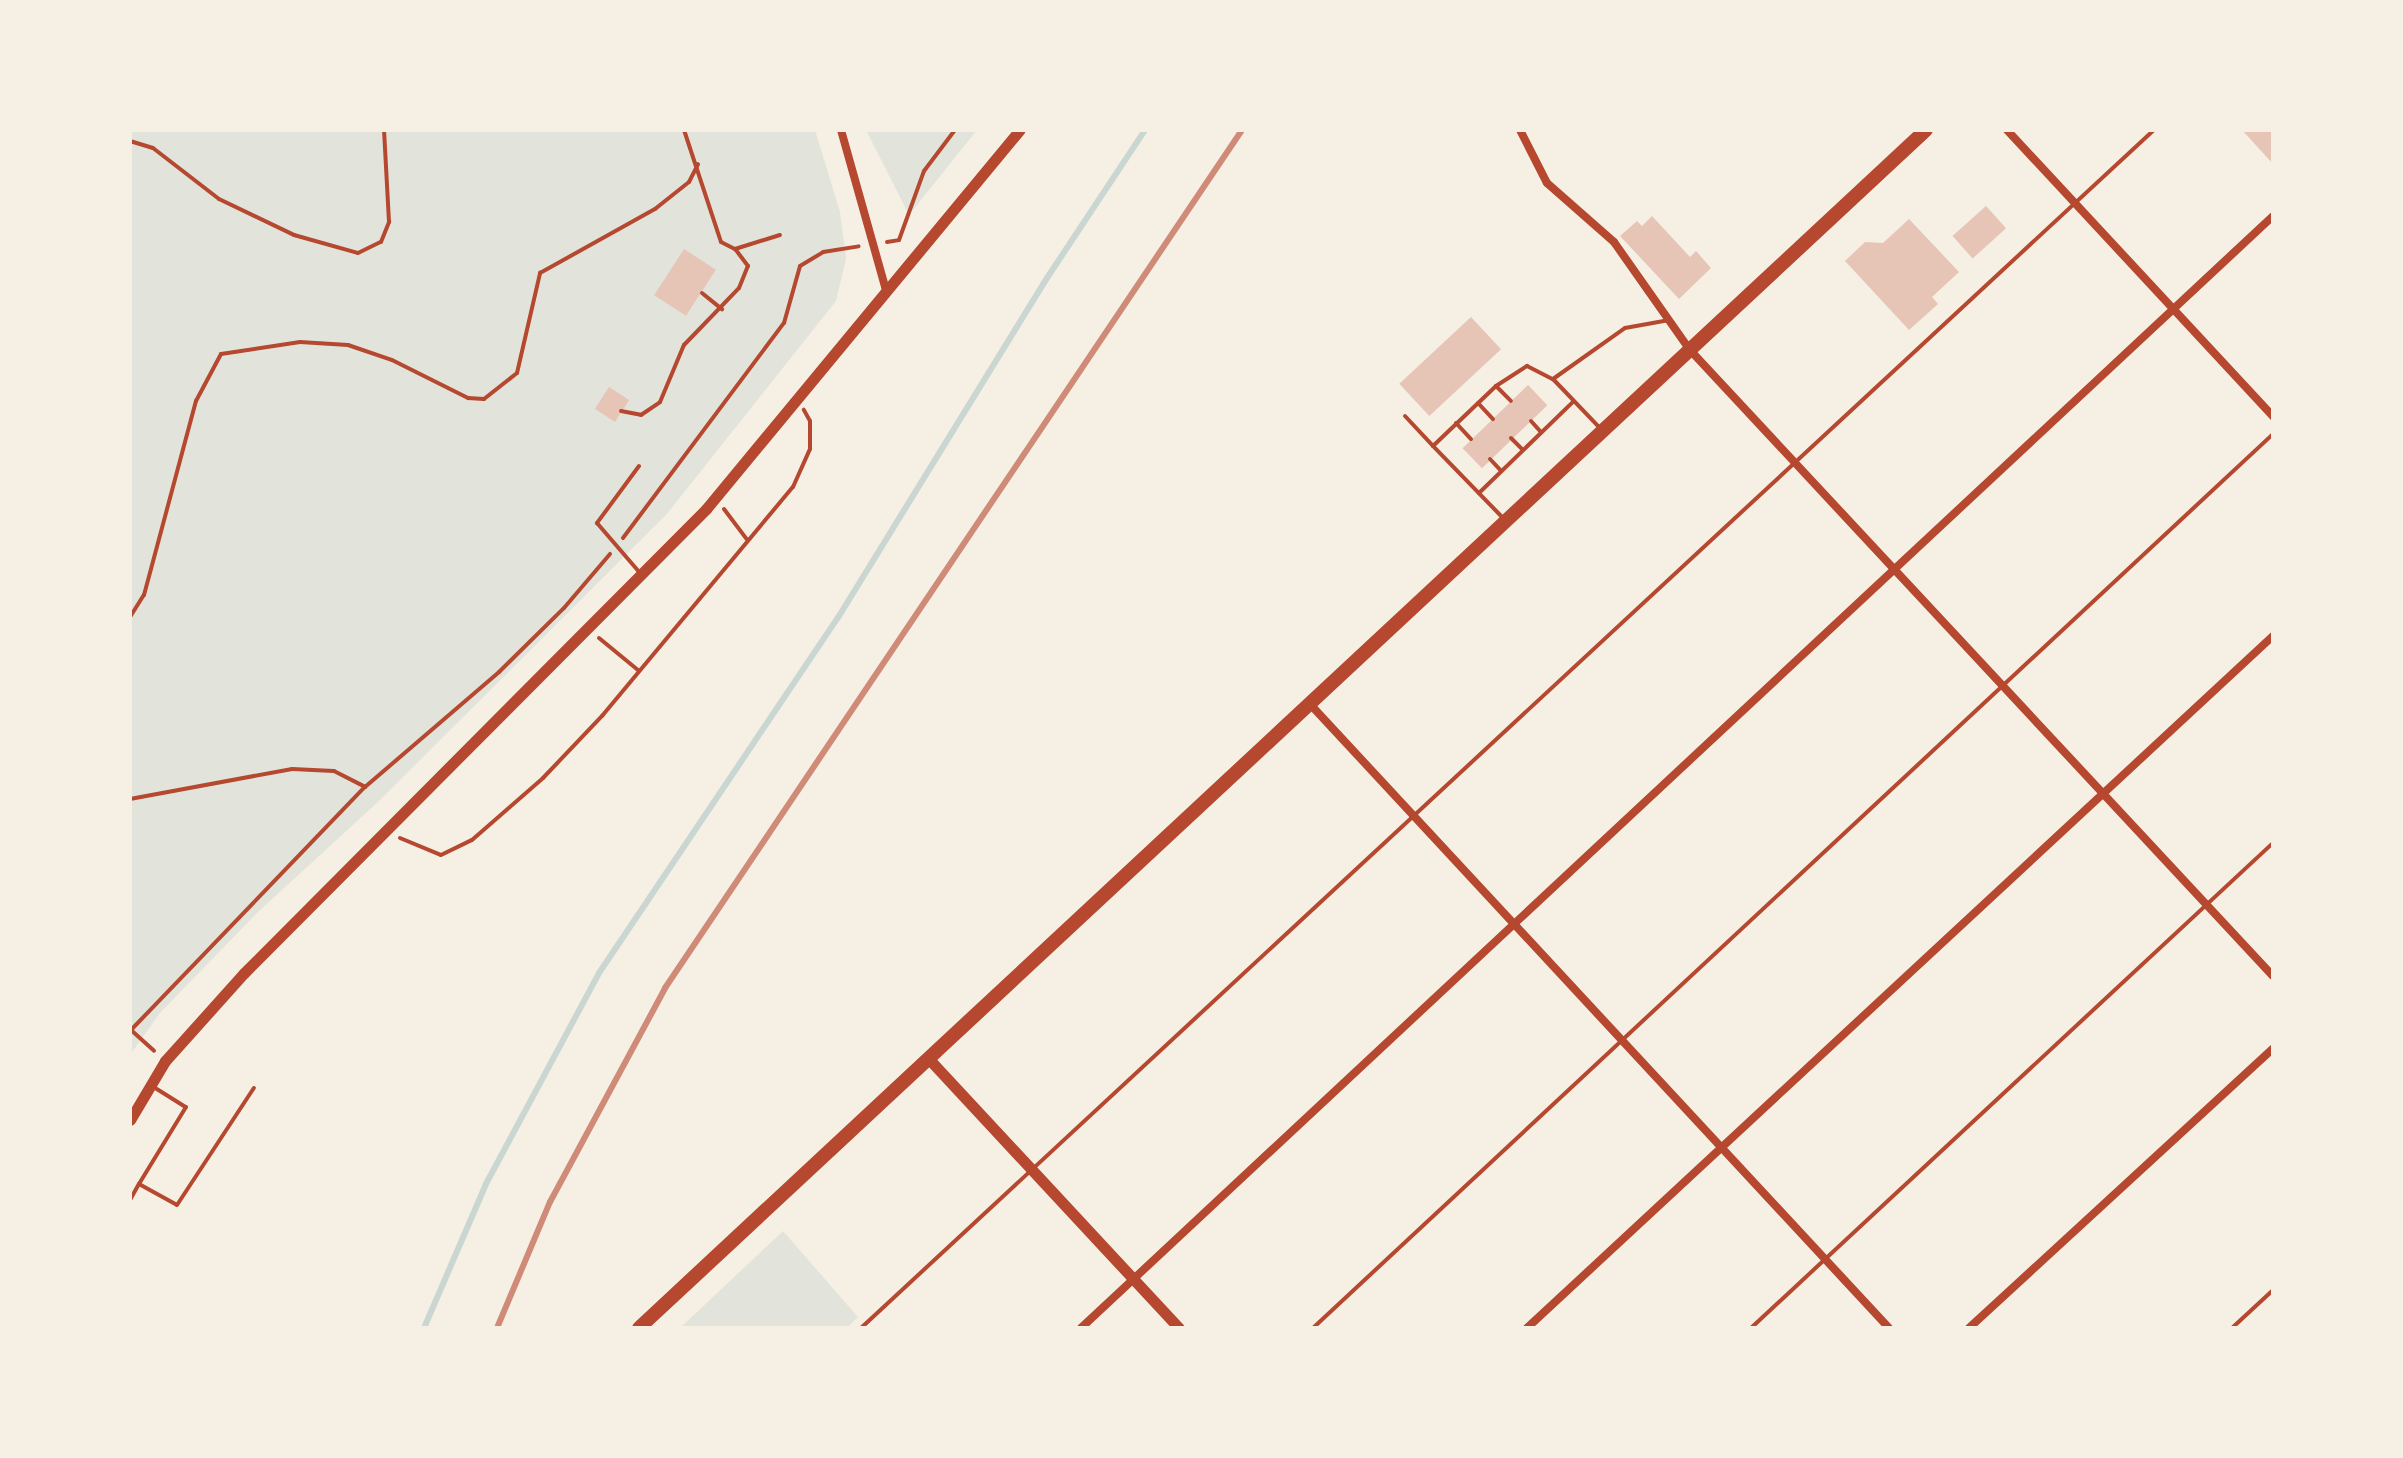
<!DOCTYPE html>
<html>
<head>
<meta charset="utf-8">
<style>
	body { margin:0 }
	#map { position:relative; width:2403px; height:1458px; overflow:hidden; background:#f6efe4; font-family:"Asap Condensed",sans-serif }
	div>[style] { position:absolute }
	.green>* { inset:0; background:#e2e4dc }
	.stream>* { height:6px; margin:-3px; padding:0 3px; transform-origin:3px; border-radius:3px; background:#c9d6d2 }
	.building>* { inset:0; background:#e6c5b7; transform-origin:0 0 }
	.path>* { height:4px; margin:-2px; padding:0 2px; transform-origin:2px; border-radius:2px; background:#b5482f }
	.service>* { height:4px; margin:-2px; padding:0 2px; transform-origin:2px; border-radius:2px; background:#b5482f }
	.minor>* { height:8px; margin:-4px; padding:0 4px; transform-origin:4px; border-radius:4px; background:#b5482f }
	.tertiary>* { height:11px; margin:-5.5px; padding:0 5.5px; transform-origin:5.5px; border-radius:5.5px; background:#b5482f }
	.primary>* { height:14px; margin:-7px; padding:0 7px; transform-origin:7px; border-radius:7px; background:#b5482f }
	.rail>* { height:6px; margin:-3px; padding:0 3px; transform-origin:3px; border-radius:3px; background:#cf8b77 }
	span { translate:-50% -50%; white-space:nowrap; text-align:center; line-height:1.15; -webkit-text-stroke:8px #f6efe4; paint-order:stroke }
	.frame { position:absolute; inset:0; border:132px solid #f6efe4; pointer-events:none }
</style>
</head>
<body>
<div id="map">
	<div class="green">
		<div style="clip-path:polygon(130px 130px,815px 130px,840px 212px,846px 259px,836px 301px,666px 515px,379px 801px,258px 912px,160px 1013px,130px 1055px)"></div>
		<div style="clip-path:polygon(866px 130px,977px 130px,909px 215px)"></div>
		<div style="clip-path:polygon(783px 1231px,858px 1317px,847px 1328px,680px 1328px)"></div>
	</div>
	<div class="stream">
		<div style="left:424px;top:1328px;width:159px;rotate:-66.7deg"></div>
		<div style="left:487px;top:1182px;width:237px;rotate:-61.8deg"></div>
		<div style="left:599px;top:973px;width:430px;rotate:-56.1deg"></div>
		<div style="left:839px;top:616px;width:397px;rotate:-58.4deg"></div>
		<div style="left:1047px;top:278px;width:178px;rotate:-56.5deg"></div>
	</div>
	<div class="building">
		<div style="clip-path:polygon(2242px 130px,2273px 130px,2273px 164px)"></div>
		<div style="left:1986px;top:206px;width:30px;height:45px;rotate:48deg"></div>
		<div style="clip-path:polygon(1652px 216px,1690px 257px,1696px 251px,1711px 268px,1679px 299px,1620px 236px,1637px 221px,1642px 226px)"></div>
		<div style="clip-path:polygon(1909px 219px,1959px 272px,1932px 297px,1938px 304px,1909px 330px,1845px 261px,1865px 242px,1883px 243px)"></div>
		<div style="left:684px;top:249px;width:38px;height:55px;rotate:33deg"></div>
		<div style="left:1471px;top:317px;width:44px;height:98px;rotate:47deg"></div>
		<div style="left:1528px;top:385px;width:28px;height:91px;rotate:46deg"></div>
		<div style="left:609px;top:387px;width:24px;height:26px;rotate:33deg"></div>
	</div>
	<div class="path">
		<div style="left:684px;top:130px;width:118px;rotate:71.7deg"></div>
		<div style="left:721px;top:242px;width:16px;rotate:27deg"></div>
		<div style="left:735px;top:249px;width:47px;rotate:-17.3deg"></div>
		<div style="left:130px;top:141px;width:24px;rotate:17deg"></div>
		<div style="left:153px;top:148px;width:83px;rotate:37.7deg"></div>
		<div style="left:219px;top:199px;width:83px;rotate:25.6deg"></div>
		<div style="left:294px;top:235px;width:66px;rotate:15.7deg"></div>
		<div style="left:358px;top:253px;width:25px;rotate:-26deg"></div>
		<div style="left:381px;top:242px;width:22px;rotate:-68deg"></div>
		<div style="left:389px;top:222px;width:92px;rotate:-93.1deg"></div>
		<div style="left:887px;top:242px;width:12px;rotate:-9deg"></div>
		<div style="left:899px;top:240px;width:73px;rotate:-70.1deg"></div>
		<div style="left:924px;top:171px;width:51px;rotate:-52.9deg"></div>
		<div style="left:702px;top:293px;width:26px;rotate:39deg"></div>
		<div style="left:621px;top:411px;width:20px;rotate:11deg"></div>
		<div style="left:641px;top:415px;width:23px;rotate:-34deg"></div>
		<div style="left:660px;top:402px;width:62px;rotate:-67.2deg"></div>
		<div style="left:684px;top:345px;width:79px;rotate:-46deg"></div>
		<div style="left:739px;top:288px;width:24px;rotate:-68deg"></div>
		<div style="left:748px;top:266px;width:21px;rotate:-127deg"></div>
		<div style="left:724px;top:509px;width:38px;rotate:53deg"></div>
		<div style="left:623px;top:538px;width:269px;rotate:-53.2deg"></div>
		<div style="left:784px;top:323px;width:59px;rotate:-74.3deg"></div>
		<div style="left:800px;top:266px;width:27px;rotate:-31deg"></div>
		<div style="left:823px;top:252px;width:36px;rotate:-9deg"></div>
		<div style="left:130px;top:617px;width:26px;rotate:-58deg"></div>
		<div style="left:144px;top:595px;width:201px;rotate:-75deg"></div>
		<div style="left:196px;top:401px;width:53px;rotate:-62deg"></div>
		<div style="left:221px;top:354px;width:80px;rotate:-8.6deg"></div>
		<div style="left:300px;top:342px;width:48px;rotate:3.6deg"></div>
		<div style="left:348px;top:345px;width:46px;rotate:18.8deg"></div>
		<div style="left:392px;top:360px;width:85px;rotate:26.6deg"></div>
		<div style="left:468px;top:398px;width:16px;rotate:4deg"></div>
		<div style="left:484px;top:399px;width:42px;rotate:-38.2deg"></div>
		<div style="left:517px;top:373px;width:103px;rotate:-77deg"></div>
		<div style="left:540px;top:273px;width:132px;rotate:-29.1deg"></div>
		<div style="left:655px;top:209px;width:43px;rotate:-38.5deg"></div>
		<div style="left:689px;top:182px;width:20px;rotate:-63deg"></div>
		<div style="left:599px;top:638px;width:50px;rotate:39.4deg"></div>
		<div style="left:130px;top:799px;width:165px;rotate:-10.5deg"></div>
		<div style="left:292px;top:769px;width:42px;rotate:2.7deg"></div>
		<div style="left:334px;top:771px;width:35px;rotate:27deg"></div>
		<div style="left:400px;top:838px;width:44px;rotate:22.5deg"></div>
		<div style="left:441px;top:855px;width:34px;rotate:-26deg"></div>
		<div style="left:472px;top:840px;width:94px;rotate:-41.1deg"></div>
		<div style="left:543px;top:778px;width:86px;rotate:-46.4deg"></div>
		<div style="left:602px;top:716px;width:298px;rotate:-50.2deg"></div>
		<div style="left:793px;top:487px;width:42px;rotate:-65.9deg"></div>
		<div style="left:810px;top:449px;width:28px;rotate:-90deg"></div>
		<div style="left:810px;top:421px;width:13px;rotate:-119deg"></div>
		<div style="left:131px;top:1030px;width:31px;rotate:42deg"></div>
		<div style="left:130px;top:1031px;width:339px;rotate:-46.1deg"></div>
		<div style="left:365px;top:787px;width:177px;rotate:-40.6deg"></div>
		<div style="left:499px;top:672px;width:91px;rotate:-44.6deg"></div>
		<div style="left:564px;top:608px;width:71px;rotate:-49.6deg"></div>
	</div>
	<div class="service">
		<div style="left:1553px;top:379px;width:69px;rotate:46.2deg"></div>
		<div style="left:1496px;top:386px;width:21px;rotate:45deg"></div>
		<div style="left:1478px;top:403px;width:22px;rotate:47deg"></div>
		<div style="left:1405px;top:416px;width:41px;rotate:47deg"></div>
		<div style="left:1531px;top:421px;width:15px;rotate:48deg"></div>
		<div style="left:1456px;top:423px;width:22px;rotate:47deg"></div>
		<div style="left:1511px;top:438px;width:16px;rotate:45deg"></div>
		<div style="left:1490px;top:459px;width:16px;rotate:47deg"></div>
		<div style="left:639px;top:466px;width:71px;rotate:126.4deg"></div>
		<div style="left:597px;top:523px;width:66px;rotate:49.3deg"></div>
		<div style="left:1479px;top:493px;width:132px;rotate:-44.1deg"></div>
		<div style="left:1504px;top:519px;width:102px;rotate:-134.2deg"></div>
		<div style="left:1433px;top:446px;width:87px;rotate:-43.6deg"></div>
		<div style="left:1496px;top:386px;width:37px;rotate:-33deg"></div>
		<div style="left:1527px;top:366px;width:29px;rotate:27deg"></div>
		<div style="left:1553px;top:379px;width:88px;rotate:-35.3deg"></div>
		<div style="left:1625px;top:328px;width:45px;rotate:-10.3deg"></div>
		<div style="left:152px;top:1086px;width:40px;rotate:32deg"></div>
		<div style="left:186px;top:1107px;width:90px;rotate:121.4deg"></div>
		<div style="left:139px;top:1184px;width:43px;rotate:28.9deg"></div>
		<div style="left:177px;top:1205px;width:140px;rotate:-56.7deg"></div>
		<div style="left:130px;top:1200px;width:18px;rotate:-61deg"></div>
		<div style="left:861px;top:1328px;width:1763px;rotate:-42.82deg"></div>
		<div style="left:1313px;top:1328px;width:1312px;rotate:-42.96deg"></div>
		<div style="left:1751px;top:1328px;width:713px;rotate:-42.9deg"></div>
		<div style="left:2232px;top:1328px;width:56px;rotate:-42.8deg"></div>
	</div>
	<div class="minor">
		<div style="left:841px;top:130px;width:166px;rotate:74.3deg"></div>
		<div style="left:1520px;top:130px;width:59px;rotate:63deg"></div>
		<div style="left:1547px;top:183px;width:89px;rotate:41.4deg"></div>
		<div style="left:1614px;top:242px;width:132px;rotate:54.9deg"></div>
		<div style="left:1690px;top:350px;width:855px;rotate:47.04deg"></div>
		<div style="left:2007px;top:130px;width:391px;rotate:47.1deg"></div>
		<div style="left:1309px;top:703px;width:853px;rotate:47.14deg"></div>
		<div style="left:1081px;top:1328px;width:1630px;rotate:-43.01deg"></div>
		<div style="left:1527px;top:1328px;width:1018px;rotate:-42.85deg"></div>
		<div style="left:1969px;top:1328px;width:413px;rotate:-42.6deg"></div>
	</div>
	<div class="tertiary">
		<div style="left:928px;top:1058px;width:369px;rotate:47.1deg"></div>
		<div style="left:130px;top:1120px;width:69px;rotate:-59.3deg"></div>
		<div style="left:165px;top:1061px;width:118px;rotate:-48.1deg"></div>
		<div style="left:244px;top:973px;width:655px;rotate:-45.12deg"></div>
		<div style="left:706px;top:509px;width:492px;rotate:-50.4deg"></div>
	</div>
	<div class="primary">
		<div style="left:639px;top:1328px;width:1758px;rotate:-42.95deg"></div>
	</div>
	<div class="rail">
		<div style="left:497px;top:1328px;width:137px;rotate:-67.2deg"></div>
		<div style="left:550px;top:1202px;width:243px;rotate:-61.7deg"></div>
		<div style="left:665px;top:988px;width:1034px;rotate:-56.08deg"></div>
	</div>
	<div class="frame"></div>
</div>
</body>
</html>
